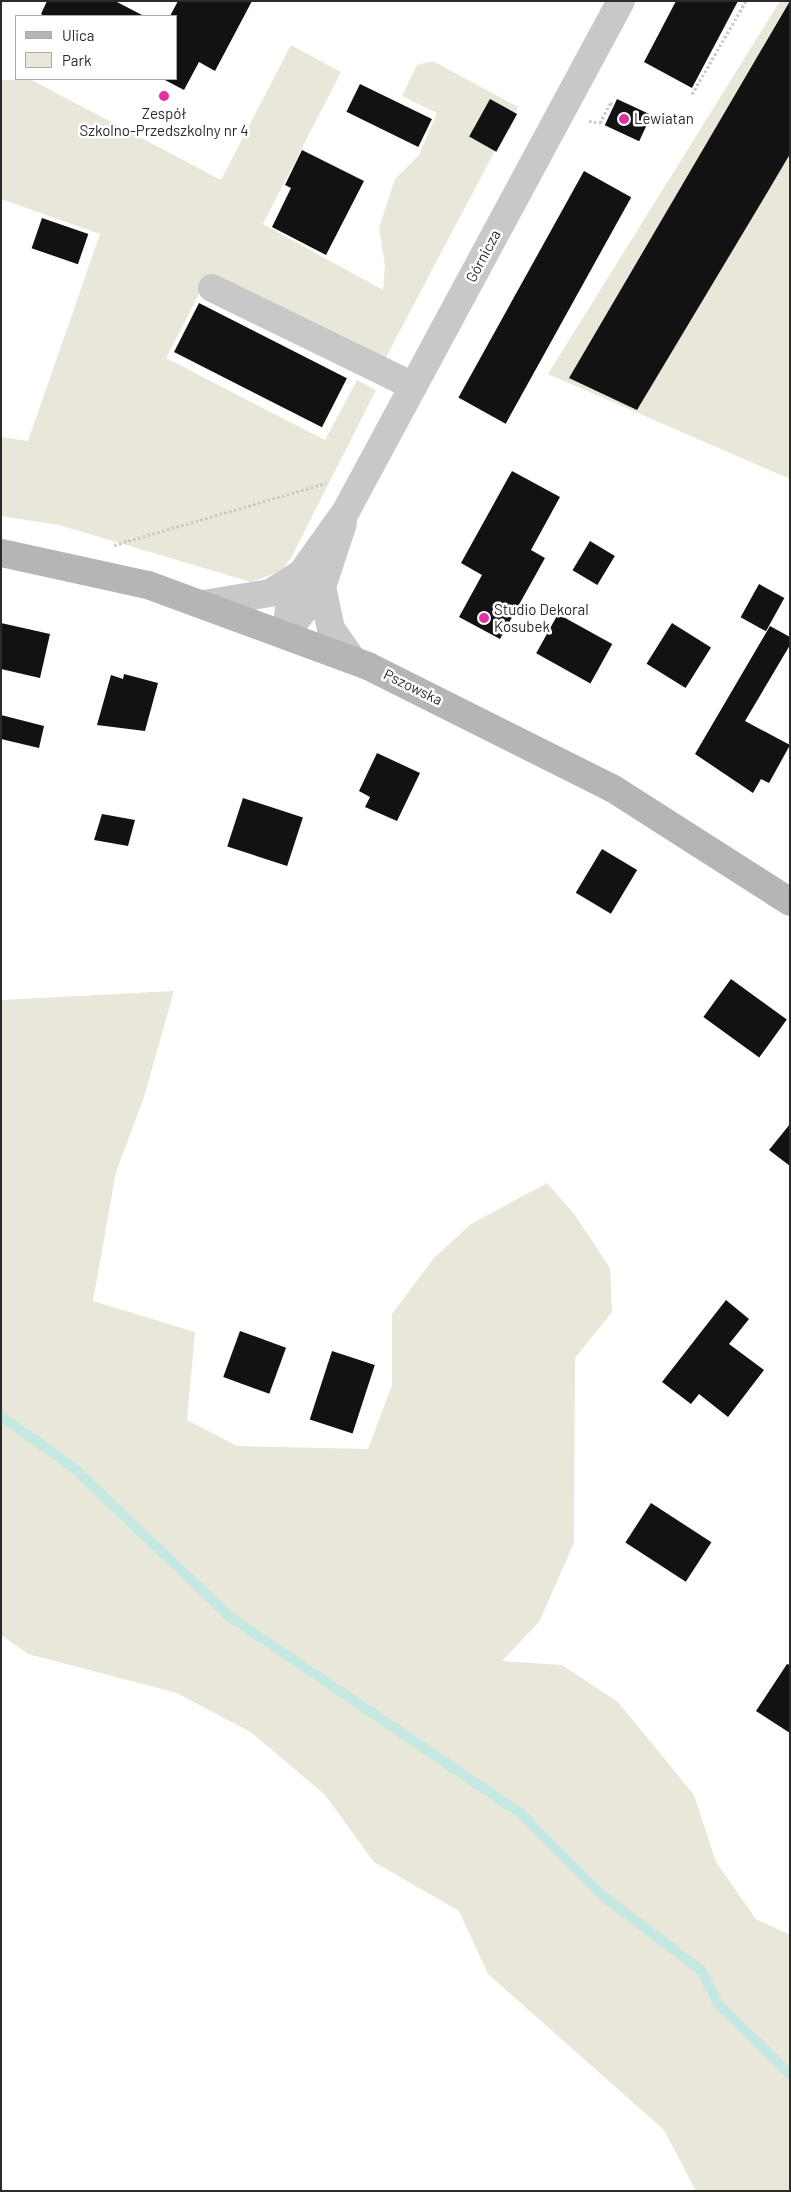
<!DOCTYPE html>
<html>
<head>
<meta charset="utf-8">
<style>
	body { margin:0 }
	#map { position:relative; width:791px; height:2192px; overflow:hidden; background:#fff; font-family:Barlow,sans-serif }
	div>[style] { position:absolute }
	.green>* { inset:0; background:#e9e7d9 }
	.stream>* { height:10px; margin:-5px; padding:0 5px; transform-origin:5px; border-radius:5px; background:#c5e9e2 }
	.building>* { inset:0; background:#121212; transform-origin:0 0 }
	.path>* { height:3px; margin-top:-1.5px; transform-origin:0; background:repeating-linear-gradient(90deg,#c8c8c8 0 2.5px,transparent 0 5px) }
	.minor>* { height:28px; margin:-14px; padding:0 14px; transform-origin:14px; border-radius:14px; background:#c8c8c8 }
	.tertiary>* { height:28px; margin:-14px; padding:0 14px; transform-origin:14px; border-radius:14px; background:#c8c8c8 }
	.secondary>* { height:28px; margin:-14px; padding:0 14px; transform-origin:14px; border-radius:14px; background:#b5b5b5 }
	.dots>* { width:14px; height:14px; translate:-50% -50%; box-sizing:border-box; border:2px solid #fff; border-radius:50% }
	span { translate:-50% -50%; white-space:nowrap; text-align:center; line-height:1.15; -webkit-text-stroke:5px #fff; paint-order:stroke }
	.poi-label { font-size:15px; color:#2b2b2b }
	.left { translate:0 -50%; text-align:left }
	.street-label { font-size:15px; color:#2b2b2b }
	.frame { position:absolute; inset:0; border:2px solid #2b2b2b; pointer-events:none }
	.legend { position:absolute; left:15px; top:15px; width:162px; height:65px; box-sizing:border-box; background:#fff; border:1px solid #aaa; margin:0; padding:6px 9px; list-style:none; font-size:15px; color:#2b2b2b }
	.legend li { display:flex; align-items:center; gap:10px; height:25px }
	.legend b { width:25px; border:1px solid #aaa }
</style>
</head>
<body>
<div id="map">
	<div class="green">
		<div style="clip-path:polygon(780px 1px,790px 1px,790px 479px,548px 374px)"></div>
		<div style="clip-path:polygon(291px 45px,341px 72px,263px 224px,383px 290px,385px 266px,379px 228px,395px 179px,419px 155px,437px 113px,402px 96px,417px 65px,433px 61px,518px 107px,384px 361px,209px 275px,166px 358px,325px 440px,357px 380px,376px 390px,291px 558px,281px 571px,251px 582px,59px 525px,1px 516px,1px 437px,28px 441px,100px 234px,1px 199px,1px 80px,30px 79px,221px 180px)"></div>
		<div style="clip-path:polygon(174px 991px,144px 1097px,116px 1172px,93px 1301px,195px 1332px,187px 1420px,237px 1446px,368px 1449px,392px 1385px,392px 1314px,434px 1258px,471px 1224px,547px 1183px,575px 1215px,610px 1268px,612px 1312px,575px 1358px,574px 1543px,539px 1622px,502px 1661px,562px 1665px,618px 1702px,694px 1795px,716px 1862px,756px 1919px,790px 1935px,790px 2191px,696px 2191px,664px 2130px,488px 1974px,459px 1911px,374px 1862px,325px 1795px,252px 1733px,177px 1693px,28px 1654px,1px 1635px,1px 1000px)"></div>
	</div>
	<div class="stream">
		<div style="left:1px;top:1416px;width:88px;rotate:35.3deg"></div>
		<div style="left:73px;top:1467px;width:216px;rotate:43.7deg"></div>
		<div style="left:229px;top:1616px;width:351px;rotate:34.1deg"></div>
		<div style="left:520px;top:1813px;width:117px;rotate:45deg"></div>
		<div style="left:603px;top:1896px;width:123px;rotate:37.1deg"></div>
		<div style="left:701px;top:1970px;width:38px;rotate:63deg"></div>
		<div style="left:718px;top:2004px;width:100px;rotate:44.2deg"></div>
	</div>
	<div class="building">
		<div style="clip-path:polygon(47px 1px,115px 1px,144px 16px,44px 16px,41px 14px)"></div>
		<div style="clip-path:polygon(178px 1px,252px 1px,215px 71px,199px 62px,184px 90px,163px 79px,176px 79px,176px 16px,170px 16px)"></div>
		<div style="clip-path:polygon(676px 1px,738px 1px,692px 88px,644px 62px)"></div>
		<div style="clip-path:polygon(790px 1px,790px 154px,764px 198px,637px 410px,569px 378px)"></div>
		<div style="left:360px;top:84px;width:80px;height:31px;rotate:26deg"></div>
		<div style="left:490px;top:99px;width:31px;height:43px;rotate:29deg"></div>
		<div style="left:617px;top:99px;width:38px;height:29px;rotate:25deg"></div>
		<div style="clip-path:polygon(302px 150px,364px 181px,326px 255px,272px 227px,291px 188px,285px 185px)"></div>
		<div style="left:584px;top:171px;width:54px;height:259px;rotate:29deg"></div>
		<div style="left:42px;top:218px;width:49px;height:32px;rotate:19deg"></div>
		<div style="left:199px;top:303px;width:166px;height:55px;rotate:27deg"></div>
		<div style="clip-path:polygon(512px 471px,560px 497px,531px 550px,545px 558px,500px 639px,459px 617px,482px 575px,461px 563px)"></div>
		<div style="left:590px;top:541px;width:29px;height:34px;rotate:31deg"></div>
		<div style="left:759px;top:584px;width:29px;height:38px;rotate:29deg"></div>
		<div style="left:558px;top:614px;width:62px;height:45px;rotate:29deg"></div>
		<div style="clip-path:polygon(1px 623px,50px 634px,40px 678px,1px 669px)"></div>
		<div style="left:672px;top:623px;width:46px;height:48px;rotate:32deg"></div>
		<div style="clip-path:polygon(770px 626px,790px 637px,790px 645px,745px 721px,790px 745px,769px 783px,761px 779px,753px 793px,695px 754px)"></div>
		<div style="clip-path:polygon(124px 674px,158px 683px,145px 731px,97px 725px,111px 675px,123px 679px)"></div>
		<div style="clip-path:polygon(1px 715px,44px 726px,39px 748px,1px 739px)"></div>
		<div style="clip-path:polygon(377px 753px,420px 773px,397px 821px,365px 807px,370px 797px,359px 791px)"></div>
		<div style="left:243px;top:798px;width:63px;height:51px;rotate:18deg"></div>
		<div style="clip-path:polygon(102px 814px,135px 820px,128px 846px,94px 840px)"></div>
		<div style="left:602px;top:849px;width:41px;height:51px;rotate:31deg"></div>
		<div style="left:731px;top:979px;width:69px;height:47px;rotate:36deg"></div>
		<div style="clip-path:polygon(790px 1124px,790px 1166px,769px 1150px)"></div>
		<div style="clip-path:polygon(726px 1300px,749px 1319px,729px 1344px,764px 1370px,728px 1417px,699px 1394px,691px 1404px,662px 1382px)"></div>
		<div style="left:240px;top:1331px;width:49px;height:49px;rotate:20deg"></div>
		<div style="left:332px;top:1351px;width:45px;height:72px;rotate:18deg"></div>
		<div style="left:651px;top:1503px;width:72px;height:47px;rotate:33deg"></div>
		<div style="clip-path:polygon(787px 1664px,790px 1665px,790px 1733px,756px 1711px)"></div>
	</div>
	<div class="path">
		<div style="left:692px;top:94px;width:108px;rotate:-59.9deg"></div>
		<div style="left:589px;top:121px;width:11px;rotate:10deg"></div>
		<div style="left:600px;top:123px;width:22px;rotate:-63deg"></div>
		<div style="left:610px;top:103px;width:5px;rotate:22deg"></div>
		<div style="left:114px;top:545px;width:221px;rotate:-16.3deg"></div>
	</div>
	<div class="minor">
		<div style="left:212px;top:288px;width:224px;rotate:26deg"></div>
	</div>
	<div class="tertiary">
		<div style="left:322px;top:587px;width:43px;rotate:77.9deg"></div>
		<div style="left:331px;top:629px;width:38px;rotate:55deg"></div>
		<div style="left:203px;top:604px;width:68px;rotate:-9.3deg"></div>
		<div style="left:270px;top:593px;width:36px;rotate:-32deg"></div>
		<div style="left:286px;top:633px;width:38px;rotate:-83deg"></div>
		<div style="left:291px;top:595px;width:23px;rotate:-65deg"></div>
		<div style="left:301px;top:574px;width:77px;rotate:-54.5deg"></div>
		<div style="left:346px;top:511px;width:579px;rotate:-61.67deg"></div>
		<div style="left:286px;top:633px;width:58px;rotate:-52deg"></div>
		<div style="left:322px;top:587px;width:67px;rotate:-71.8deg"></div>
	</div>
	<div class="secondary">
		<div style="left:1px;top:553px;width:150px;rotate:12.3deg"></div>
		<div style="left:148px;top:585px;width:234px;rotate:20.2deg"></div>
		<div style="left:368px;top:666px;width:273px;rotate:26.6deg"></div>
		<div style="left:612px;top:788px;width:211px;rotate:32.6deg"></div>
	</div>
	<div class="dots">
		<div style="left:164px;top:96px;background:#e030a3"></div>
		<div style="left:624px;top:119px;background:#e030a3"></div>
		<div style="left:484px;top:618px;background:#e030a3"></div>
	</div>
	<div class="poi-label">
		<span style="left:164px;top:122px">Zespół<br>Szkolno-Przedszkolny nr 4</span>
		<span class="left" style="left:634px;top:119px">Lewiatan</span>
		<span class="left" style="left:494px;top:618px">Studio Dekoral<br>Kosubek</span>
	</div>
	<div class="street-label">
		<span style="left:483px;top:256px;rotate:-62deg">Górnicza</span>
		<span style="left:413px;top:687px;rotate:26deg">Pszowska</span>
	</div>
	<div class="frame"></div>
	<ul class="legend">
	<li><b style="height:6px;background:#b5b5b5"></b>Ulica</li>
	<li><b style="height:14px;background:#e9e7d9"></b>Park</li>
	</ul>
</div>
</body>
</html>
